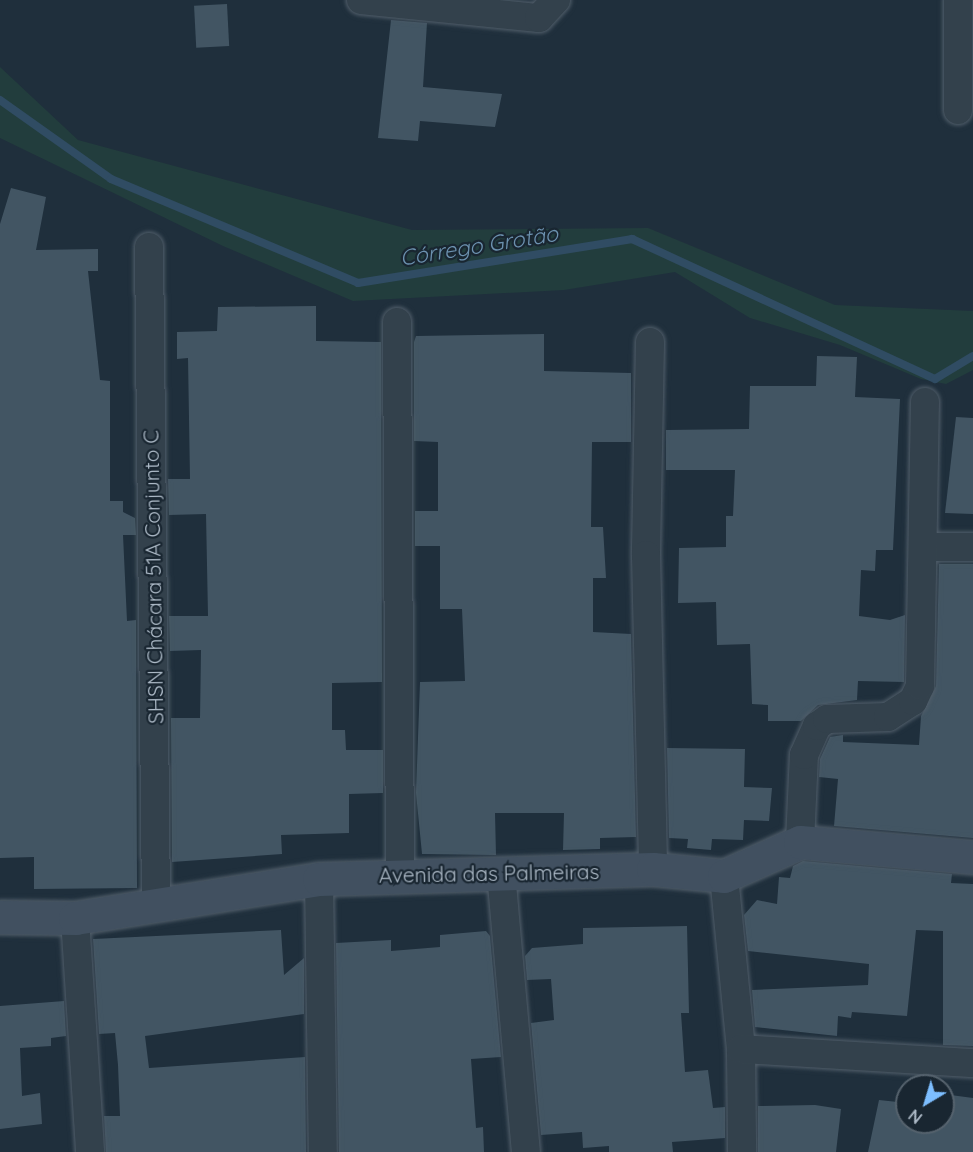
<!DOCTYPE html>
<html>
<head>
<meta charset="utf-8">
<style>
	body { margin:0 }
	#map { position:relative; width:973px; height:1152px; overflow:hidden; background:#1f2f3c; font-family:Quicksand,sans-serif }
	div>[style] { position:absolute }
	.green>* { inset:0; background:#223d3d }
	.stream>* { height:8px; margin:-4px; padding:0 4px; transform-origin:4px; border-radius:4px; background:#304c63 }
	.building>* { inset:0; background:#425563; transform-origin:0 0 }
	.roads { filter:drop-shadow(0 0 2px #515e6a) drop-shadow(0 0 2px #515e6a) }
	.street>* { height:28px; margin:-14px; padding:0 14px; transform-origin:14px; border-radius:14px; background:#33414c }
	.secondary>* { height:33px; margin:-16.5px; padding:0 16.5px; transform-origin:16.5px; border-radius:16.5px; background:#415060 }
	span { translate:-50% -50%; white-space:nowrap; text-align:center; line-height:1.15; -webkit-text-stroke:4.5px #192631; paint-order:stroke }
	.street-label { font-size:21px; color:#aebbc8 }
	.water-label { font-size:22px; color:#6c91af; font-style:italic }
	.north { position:absolute; left:895px; top:1074px; width:60px; height:60px; box-sizing:border-box; background:#192631; border:2px solid #55626d; border-radius:50%; rotate:218deg; font-size:16px; font-weight:700; line-height:24px; text-align:center; color:#aebbc8 }
	.north::after { content:''; display:block; margin:auto; width:21px; height:27px; background:#7dbeff; clip-path:polygon(50% 0,100% 100%,50% 72%,0 100%) }
</style>
</head>
<body>
<div id="map">
	<div class="green">
		<div style="clip-path:polygon(0 67px,78px 140px,412px 230px,648px 228px,835px 305px,973px 311px,973px 370px,946px 384px,921px 379px,840px 345px,750px 318px,675px 272px,564px 290px,353px 301px,223px 246px,0 138px)"></div>
	</div>
	<div class="stream">
		<div style="left:0;top:100px;width:136px;rotate:35.4deg"></div>
		<div style="left:111px;top:179px;width:268px;rotate:22.8deg"></div>
		<div style="left:358px;top:283px;width:278px;rotate:-9.1deg"></div>
		<div style="left:632px;top:239px;width:334px;rotate:24.8deg"></div>
		<div style="left:935px;top:379px;width:44px;rotate:-31.2deg"></div>
	</div>
	<div class="building">
		<div style="left:227px;top:4px;width:42px;height:33px;rotate:87deg"></div>
		<div style="clip-path:polygon(391px 20px,427px 23px,423px 87px,502px 94px,495px 127px,420px 121px,418px 141px,378px 138px)"></div>
		<div style="clip-path:polygon(11px 188px,46px 197px,36px 250px,98px 249px,98px 271px,88px 271px,100px 380px,110px 381px,110px 501px,123px 501px,123px 512px,135px 518px,136px 535px,123px 535px,127px 621px,136px 620px,137px 888px,34px 889px,34px 857px,0 858px,0 224px)"></div>
		<div style="clip-path:polygon(316px 306px,316px 341px,381px 342px,382px 682px,332px 683px,332px 730px,345px 730px,346px 750px,383px 750px,383px 793px,349px 794px,349px 833px,281px 835px,282px 854px,172px 862px,171px 718px,200px 718px,201px 650px,170px 651px,169px 616px,208px 616px,206px 514px,169px 515px,168px 479px,190px 479px,188px 358px,177px 359px,177px 332px,217px 331px,218px 307px)"></div>
		<div style="clip-path:polygon(544px 334px,544px 371px,631px 373px,631px 442px,592px 442px,591px 527px,603px 527px,606px 578px,593px 578px,593px 632px,631px 634px,636px 837px,600px 838px,600px 849px,563px 850px,564px 813px,495px 813px,496px 855px,422px 854px,416px 793px,420px 682px,465px 681px,462px 609px,440px 609px,440px 546px,415px 546px,415px 511px,438px 511px,438px 442px,414px 441px,414px 342px,416px 336px)"></div>
		<div style="clip-path:polygon(817px 356px,857px 357px,855px 397px,900px 399px,893px 550px,876px 550px,875px 571px,861px 570px,859px 616px,890px 620px,905px 615px,904px 682px,858px 681px,857px 700px,818px 705px,801px 721px,768px 721px,768px 705px,752px 704px,750px 644px,717px 645px,716px 602px,678px 603px,679px 548px,726px 547px,726px 516px,733px 516px,735px 470px,666px 470px,666px 430px,749px 429px,750px 386px,816px 386px)"></div>
		<div style="clip-path:polygon(956px 417px,973px 418px,973px 514px,945px 513px)"></div>
		<div style="clip-path:polygon(939px 564px,973px 564px,973px 838px,834px 826px,838px 779px,819px 777px,820px 759px,830px 737px,843px 735px,843px 742px,919px 745px,921px 716px,936px 686px)"></div>
		<div style="clip-path:polygon(667px 748px,745px 749px,744px 787px,772px 788px,769px 821px,744px 820px,743px 840px,712px 839px,711px 850px,687px 848px,688px 839px,669px 838px)"></div>
		<div style="clip-path:polygon(803px 861px,952px 874px,951px 883px,973px 884px,973px 1046px,943px 1045px,943px 931px,916px 930px,907px 1016px,852px 1012px,851px 1018px,838px 1016px,837px 1036px,755px 1027px,752px 990px,868px 985px,869px 964px,748px 951px,744px 915px,757px 900px,777px 904px,779px 877px,790px 878px,793px 866px)"></div>
		<div style="clip-path:polygon(687px 926px,689px 1013px,681px 1013px,685px 1072px,708px 1070px,713px 1108px,725px 1107px,725px 1138px,672px 1142px,673px 1152px,609px 1152px,609px 1146px,583px 1148px,582px 1132px,541px 1135px,531px 1023px,554px 1020px,551px 979px,527px 980px,525px 956px,532px 948px,583px 944px,583px 928px)"></div>
		<div style="clip-path:polygon(281px 930px,284px 975px,304px 958px,304px 1014px,145px 1036px,149px 1068px,305px 1057px,306px 1152px,106px 1152px,104px 1116px,120px 1116px,118px 1065px,115px 1033px,99px 1034px,93px 939px)"></div>
		<div style="clip-path:polygon(486px 931px,490px 936px,501px 1057px,471px 1059px,476px 1128px,483px 1127px,484px 1152px,339px 1152px,336px 943px,391px 940px,391px 951px,440px 947px,440px 935px)"></div>
		<div style="clip-path:polygon(64px 1001px,66px 1036px,51px 1038px,51px 1046px,20px 1048px,22px 1096px,40px 1093px,42px 1124px,0 1129px,0 1006px)"></div>
		<div style="clip-path:polygon(943px 1094px,973px 1098px,973px 1152px,868px 1152px,879px 1100px,907px 1103px,907px 1122px,943px 1122px)"></div>
		<div style="clip-path:polygon(815px 1105px,841px 1109px,836px 1152px,758px 1152px,758px 1106px)"></div>
	</div>
	<div class="roads">
		<div class="street">
			<div style="left:361px;top:0;width:179px;rotate:5.8deg"></div>
			<div style="left:539px;top:18px;width:25px;rotate:-47deg"></div>
			<div style="left:958px;top:0;width:110px;rotate:90deg"></div>
			<div style="left:149px;top:247px;width:660px;rotate:89.39deg"></div>
			<div style="left:397px;top:322px;width:553px;rotate:89.69deg"></div>
			<div style="left:650px;top:342px;width:213px;rotate:91.1deg"></div>
			<div style="left:646px;top:555px;width:314px;rotate:88.7deg"></div>
			<div style="left:923px;top:547px;width:50px"></div>
			<div style="left:800px;top:842px;width:87px;rotate:-87.4deg"></div>
			<div style="left:804px;top:755px;width:32px;rotate:-66deg"></div>
			<div style="left:817px;top:726px;width:12px;rotate:-35deg"></div>
			<div style="left:827px;top:719px;width:61px;rotate:-1.9deg"></div>
			<div style="left:888px;top:717px;width:30px;rotate:-33deg"></div>
			<div style="left:913px;top:701px;width:17px;rotate:-65deg"></div>
			<div style="left:920px;top:686px;width:284px;rotate:-89deg"></div>
			<div style="left:501px;top:873px;width:280px;rotate:84.9deg"></div>
			<div style="left:724px;top:876px;width:174px;rotate:84.4deg"></div>
			<div style="left:741px;top:1049px;width:103px;rotate:89.4deg"></div>
			<div style="left:319px;top:879px;width:273px;rotate:89.2deg"></div>
			<div style="left:75px;top:918px;width:234px;rotate:86.3deg"></div>
			<div style="left:741px;top:1049px;width:232px;rotate:3.5deg"></div>
		</div>
		<div class="secondary">
			<div style="left:0;top:917px;width:75px;rotate:0.8deg"></div>
			<div style="left:75px;top:918px;width:247px;rotate:-9.1deg"></div>
			<div style="left:319px;top:879px;width:334px;rotate:-1.7deg"></div>
			<div style="left:653px;top:869px;width:71px;rotate:5.6deg"></div>
			<div style="left:724px;top:876px;width:83px;rotate:-24.1deg"></div>
			<div style="left:800px;top:842px;width:174px;rotate:5deg"></div>
		</div>
	</div>
	<div class="street-label">
		<span style="left:153px;top:577px;rotate:-91deg">SHSN Chácara 51A Conjunto C</span>
		<span style="left:489px;top:873px;rotate:-1deg">Avenida das Palmeiras</span>
	</div>
	<div class="water-label">
		<span style="left:479px;top:246px;rotate:-9deg">Córrego Grotão</span>
	</div>
	<div class="north">N</div>
</div>
</body>
</html>
